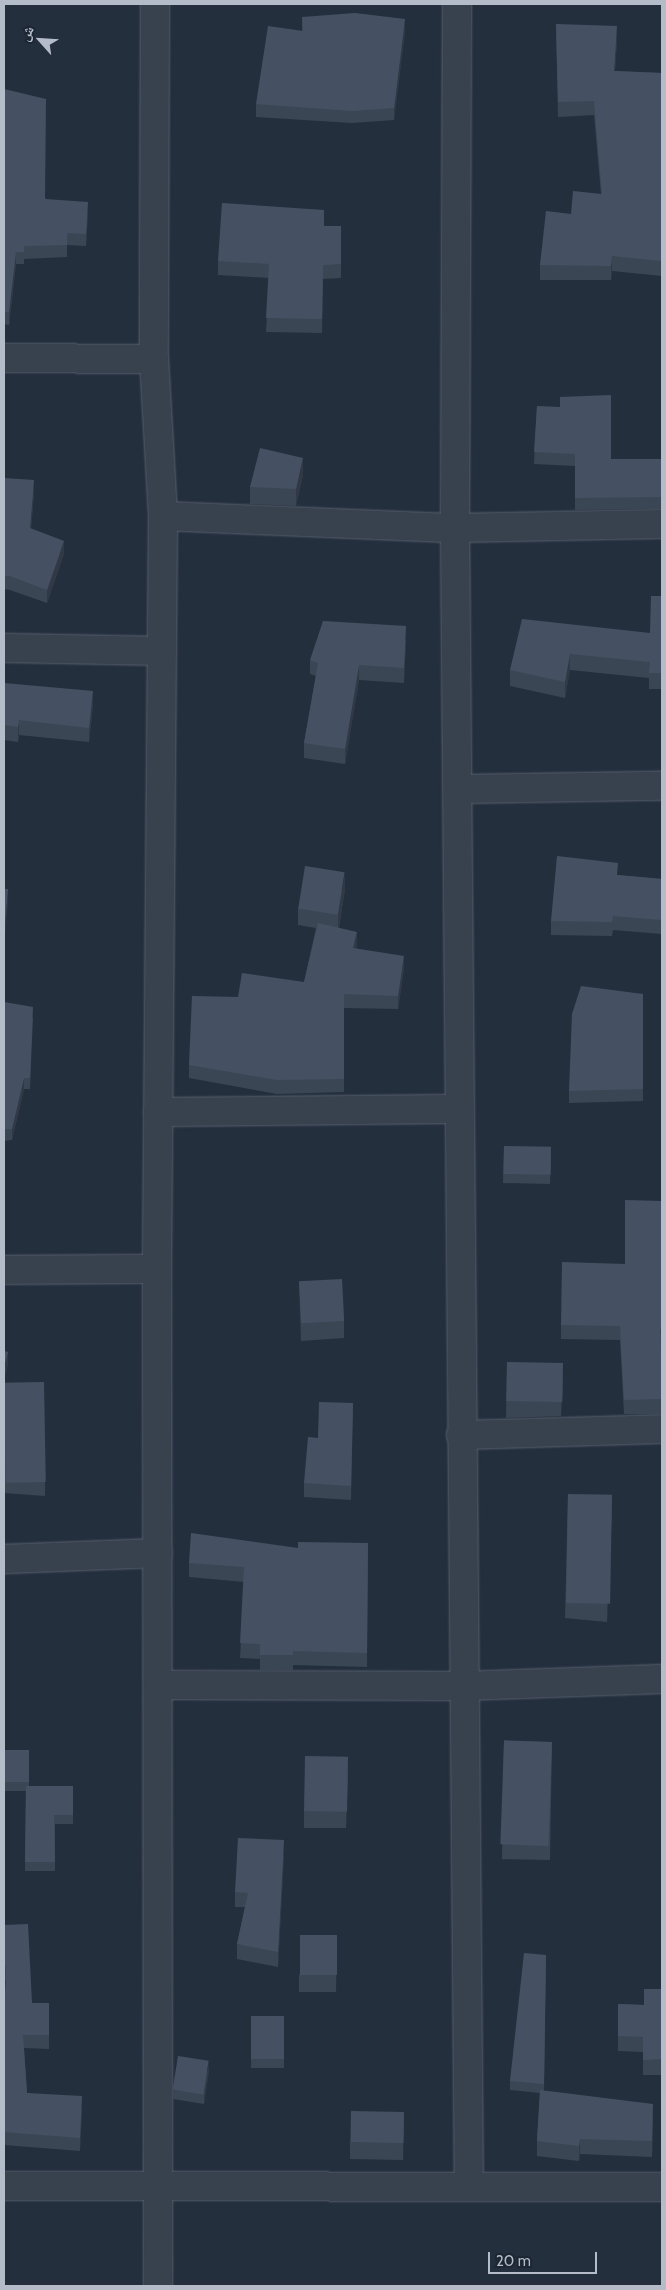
<!DOCTYPE html>
<html>
<head>
<meta charset="utf-8">
<style>
	body { margin:0 }
	#map { position:relative; width:666px; height:2290px; overflow:hidden; background:#242f3e; font-family:Cabin,"Noto Naskh Arabic",sans-serif }
	div>[style] { position:absolute }
	.roads { filter:drop-shadow(0 0 1px #565f6c) drop-shadow(0 0 1px #565f6c) }
	.street>* { height:28px; margin:-14px; padding:0 14px; transform-origin:14px; border-radius:14px; background:#38414e }
	.wall>* { inset:0; background:#3b4654; transform-origin:0 0 }
	.shaded-wall>* { inset:0; background:#303945 }
	.building>* { inset:0; background:#455162; transform-origin:0 0 }
	span { translate:-50% -50%; white-space:nowrap; text-align:center; line-height:1.15; -webkit-text-stroke:4px #1d2633; paint-order:stroke }
	.frame { position:absolute; inset:0; border:5px solid #b4bcc9; pointer-events:none }
	.north { position:absolute; left:15px; top:15px; width:50px; height:50px; -webkit-text-stroke:4px #1d2633; paint-order:stroke; rotate:296deg; font-size:14px; font-weight:700; line-height:20px; text-align:center; color:#b4bcc9 }
	.north::after { content:''; display:block; margin:auto; width:18px; height:22px; background:#b4bcc9; clip-path:polygon(50% 0,100% 100%,50% 72%,0 100%) }
	.scale { position:absolute; left:488px; top:2252px; width:109px; height:22px; box-sizing:border-box; border:2px solid #b4bcc9; border-top:0; padding-left:6px; font-size:15px; line-height:18px; white-space:nowrap; color:#b4bcc9; -webkit-text-stroke:4px #1d2633; paint-order:stroke }
</style>
</head>
<body>
<div id="map">
	<div class="roads">
		<div class="street">
			<div style="left:155px;top:4px;width:355px;rotate:90.2deg"></div>
			<div style="left:154px;top:359px;width:157px;rotate:86.7deg"></div>
			<div style="left:163px;top:516px;width:753px;rotate:90.46deg"></div>
			<div style="left:157px;top:1269px;width:1017px;rotate:89.94deg"></div>
			<div style="left:457px;top:4px;width:524px;rotate:90.22deg"></div>
			<div style="left:455px;top:528px;width:1659px;rotate:89.52deg"></div>
			<div style="left:4px;top:358px;width:150px;rotate:0.4deg"></div>
			<div style="left:163px;top:516px;width:292px;rotate:2.4deg"></div>
			<div style="left:455px;top:528px;width:207px;rotate:-1.1deg"></div>
			<div style="left:4px;top:648px;width:158px;rotate:1.1deg"></div>
			<div style="left:461px;top:789px;width:201px;rotate:-0.9deg"></div>
			<div style="left:158px;top:1112px;width:301px;rotate:-0.6deg"></div>
			<div style="left:4px;top:1270px;width:153px;rotate:-0.4deg"></div>
			<div style="left:461px;top:1435px;width:201px;rotate:-1.7deg"></div>
			<div style="left:4px;top:1559px;width:154px;rotate:-2.2deg"></div>
			<div style="left:158px;top:1685px;width:305px;rotate:0.2deg"></div>
			<div style="left:463px;top:1686px;width:199px;rotate:-2deg"></div>
			<div style="left:4px;top:2186px;width:658px;rotate:0.09deg"></div>
		</div>
	</div>
	<div class="wall">
		<div style="clip-path:polygon(302px 17px,405px 31px,394px 120px,352px 123px,256px 117px,256px 104px,302px 31px)"></div>
		<div style="clip-path:polygon(556px 24px,617px 40px,615px 71px,662px 73px,662px 276px,612px 271px,611px 280px,540px 280px,540px 265px,571px 214px,601px 194px,594px 115px,558px 117px)"></div>
		<div style="clip-path:polygon(4px 89px,46px 199px,88px 214px,86px 246px,67px 245px,67px 257px,24px 259px,24px 264px,16px 264px,9px 325px,4px 324px)"></div>
		<div style="clip-path:polygon(324px 226px,341px 226px,341px 278px,323px 279px,322px 333px,266px 332px,269px 278px,218px 275px,218px 261px)"></div>
		<div style="clip-path:polygon(537px 406px,611px 459px,662px 459px,662px 509px,575px 510px,575px 466px,534px 464px)"></div>
		<div style="clip-path:polygon(303px 475px,296px 506px,250px 504px,250px 487px)"></div>
		<div style="clip-path:polygon(4px 478px,34px 493px,31px 529px,64px 554px,47px 603px,10px 590px,4px 589px)"></div>
		<div style="clip-path:polygon(662px 596px,662px 689px,649px 689px,649px 678px,570px 670px,565px 698px,510px 686px,510px 670px,650px 633px)"></div>
		<div style="clip-path:polygon(406px 640px,404px 683px,359px 680px,345px 764px,304px 758px,304px 743px,316px 676px,310px 674px,310px 660px)"></div>
		<div style="clip-path:polygon(4px 683px,93px 705px,89px 742px,19px 735px,18px 742px,4px 740px)"></div>
		<div style="clip-path:polygon(618px 875px,662px 879px,662px 934px,613px 930px,612px 936px,551px 935px,551px 921px)"></div>
		<div style="clip-path:polygon(345px 889px,339px 928px,357px 945px,356px 948px,404px 969px,398px 1009px,344px 1008px,344px 1092px,277px 1094px,189px 1078px,189px 1065px,238px 997px,304px 982px,316px 928px,298px 925px,298px 908px)"></div>
		<div style="clip-path:polygon(643px 994px,643px 1101px,569px 1103px,569px 1091px)"></div>
		<div style="clip-path:polygon(4px 1002px,33px 1018px,30px 1089px,24px 1089px,12px 1140px,4px 1141px)"></div>
		<div style="clip-path:polygon(504px 1146px,551px 1156px,550px 1184px,503px 1183px)"></div>
		<div style="clip-path:polygon(662px 1201px,662px 1343px,661px 1343px,662px 1370px,662px 1414px,624px 1414px,620px 1340px,561px 1339px,561px 1325px,625px 1264px)"></div>
		<div style="clip-path:polygon(299px 1281px,344px 1321px,344px 1338px,301px 1341px)"></div>
		<div style="clip-path:polygon(507px 1362px,563px 1380px,561px 1416px,506px 1418px)"></div>
		<div style="clip-path:polygon(4px 1383px,45px 1482px,45px 1496px,4px 1493px)"></div>
		<div style="clip-path:polygon(353px 1403px,351px 1500px,304px 1497px,304px 1483px,318px 1438px)"></div>
		<div style="clip-path:polygon(568px 1494px,612px 1509px,607px 1622px,565px 1618px)"></div>
		<div style="clip-path:polygon(368px 1543px,367px 1667px,293px 1665px,293px 1670px,260px 1670px,260px 1659px,240px 1658px,244px 1582px,189px 1577px,189px 1563px,298px 1548px)"></div>
		<div style="left:552px;top:1742px;width:118px;height:48px;rotate:91deg"></div>
		<div style="clip-path:polygon(4px 1750px,29px 1750px,29px 1786px,73px 1786px,73px 1824px,55px 1824px,55px 1871px,25px 1871px,26px 1791px,4px 1791px)"></div>
		<div style="clip-path:polygon(348px 1774px,346px 1828px,304px 1828px,304px 1811px)"></div>
		<div style="clip-path:polygon(284px 1855px,278px 1967px,237px 1959px,237px 1944px,245px 1907px,235px 1907px,235px 1892px)"></div>
		<div style="clip-path:polygon(4px 1925px,32px 2003px,49px 2003px,49px 2049px,24px 2048px,27px 2093px,82px 2109px,80px 2151px,4px 2145px,4px 2033px,6px 1980px,4px 1980px)"></div>
		<div style="clip-path:polygon(337px 1935px,336px 1992px,299px 1992px,299px 1975px)"></div>
		<div style="clip-path:polygon(546px 1955px,544px 2091px,653px 2119px,652px 2157px,580px 2154px,579px 2161px,537px 2156px,537px 2141px,540px 2093px,510px 2090px,510px 2081px)"></div>
		<div style="clip-path:polygon(662px 1989px,662px 2075px,643px 2075px,643px 2052px,618px 2051px,618px 2004px,644px 2005px)"></div>
		<div style="left:251px;top:2016px;width:33px;height:52px"></div>
		<div style="clip-path:polygon(209px 2070px,204px 2104px,173px 2099px,173px 2090px)"></div>
		<div style="clip-path:polygon(404px 2112px,403px 2160px,350px 2159px,350px 2142px)"></div>
	</div>
	<div class="shaded-wall">
		<div style="clip-path:polygon(405px 19px,405px 31px,394px 120px,394px 108px)"></div>
		<div style="clip-path:polygon(617px 26px,617px 40px,614px 86px,614px 71px)"></div>
		<div style="clip-path:polygon(88px 202px,88px 214px,86px 246px,86px 234px)"></div>
		<div style="clip-path:polygon(16px 252px,16px 264px,9px 325px,9px 312px)"></div>
		<div style="clip-path:polygon(612px 256px,612px 271px,611px 280px,611px 266px)"></div>
		<div style="clip-path:polygon(303px 458px,303px 475px,296px 506px,296px 489px)"></div>
		<div style="clip-path:polygon(34px 480px,34px 493px,30px 541px,30px 528px)"></div>
		<div style="clip-path:polygon(64px 541px,64px 554px,47px 603px,47px 590px)"></div>
		<div style="clip-path:polygon(406px 626px,406px 640px,404px 683px,404px 668px)"></div>
		<div style="clip-path:polygon(570px 654px,570px 670px,565px 698px,565px 682px)"></div>
		<div style="clip-path:polygon(359px 665px,359px 680px,345px 764px,345px 749px)"></div>
		<div style="clip-path:polygon(93px 691px,93px 705px,89px 742px,89px 728px)"></div>
		<div style="clip-path:polygon(19px 720px,19px 735px,18px 742px,18px 727px)"></div>
		<div style="clip-path:polygon(345px 872px,345px 889px,338px 931px,338px 914px)"></div>
		<div style="clip-path:polygon(8px 889px,8px 902px,4px 948px,4px 935px)"></div>
		<div style="clip-path:polygon(357px 932px,357px 945px,353px 961px,353px 948px)"></div>
		<div style="clip-path:polygon(404px 956px,404px 969px,398px 1009px,398px 996px)"></div>
		<div style="clip-path:polygon(24px 1078px,24px 1089px,12px 1140px,12px 1129px)"></div>
		<div style="clip-path:polygon(8px 1352px,8px 1365px,4px 1381px,4px 1368px)"></div>
		<div style="clip-path:polygon(563px 1363px,563px 1380px,561px 1416px,561px 1399px)"></div>
		<div style="clip-path:polygon(612px 1495px,612px 1509px,607px 1622px,607px 1607px)"></div>
		<div style="clip-path:polygon(348px 1757px,348px 1774px,346px 1828px,346px 1811px)"></div>
		<div style="clip-path:polygon(284px 1840px,284px 1855px,278px 1967px,278px 1952px)"></div>
		<div style="clip-path:polygon(209px 2061px,209px 2070px,204px 2104px,204px 2095px)"></div>
		<div style="clip-path:polygon(82px 2096px,82px 2109px,80px 2151px,80px 2138px)"></div>
		<div style="clip-path:polygon(653px 2104px,653px 2119px,652px 2157px,652px 2141px)"></div>
		<div style="clip-path:polygon(580px 2139px,580px 2154px,579px 2161px,579px 2146px)"></div>
	</div>
	<div class="building">
		<div style="clip-path:polygon(355px 13px,405px 19px,394px 108px,352px 111px,256px 104px,268px 26px,303px 31px,302px 17px)"></div>
		<div style="clip-path:polygon(556px 24px,617px 26px,614px 71px,662px 73px,662px 261px,612px 256px,611px 266px,540px 265px,546px 211px,571px 214px,573px 191px,602px 194px,594px 101px,558px 102px)"></div>
		<div style="clip-path:polygon(4px 89px,46px 99px,45px 199px,88px 202px,86px 234px,67px 233px,67px 245px,24px 246px,24px 252px,16px 252px,9px 312px,4px 312px)"></div>
		<div style="clip-path:polygon(222px 203px,324px 210px,324px 226px,341px 226px,341px 264px,323px 265px,322px 319px,266px 318px,269px 264px,218px 261px)"></div>
		<div style="clip-path:polygon(611px 395px,611px 459px,662px 459px,662px 497px,575px 498px,575px 454px,534px 452px,537px 406px,560px 407px,560px 397px)"></div>
		<div style="clip-path:polygon(260px 448px,303px 458px,296px 489px,250px 487px)"></div>
		<div style="clip-path:polygon(4px 478px,34px 480px,30px 528px,64px 541px,47px 590px,10px 576px,4px 576px)"></div>
		<div style="clip-path:polygon(651px 596px,662px 596px,662px 673px,649px 673px,650px 662px,570px 654px,565px 682px,510px 670px,522px 619px,650px 633px)"></div>
		<div style="clip-path:polygon(323px 621px,406px 626px,404px 668px,359px 665px,345px 749px,304px 743px,318px 663px,310px 660px)"></div>
		<div style="clip-path:polygon(4px 683px,93px 691px,89px 728px,19px 720px,18px 727px,4px 725px)"></div>
		<div style="clip-path:polygon(557px 856px,618px 863px,617px 875px,662px 879px,662px 920px,613px 916px,612px 922px,551px 921px)"></div>
		<div style="left:305px;top:866px;width:40px;height:43px;rotate:9deg"></div>
		<div style="clip-path:polygon(4px 889px,8px 889px,4px 935px)"></div>
		<div style="clip-path:polygon(318px 923px,357px 932px,353px 948px,404px 956px,398px 996px,344px 994px,344px 1079px,277px 1080px,189px 1065px,192px 996px,238px 997px,242px 973px,304px 982px)"></div>
		<div style="clip-path:polygon(581px 986px,643px 994px,643px 1089px,569px 1091px,572px 1014px)"></div>
		<div style="clip-path:polygon(4px 1002px,33px 1007px,30px 1078px,24px 1078px,12px 1129px,4px 1129px)"></div>
		<div style="left:504px;top:1146px;width:47px;height:28px;rotate:1deg"></div>
		<div style="clip-path:polygon(625px 1200px,662px 1201px,662px 1329px,660px 1329px,662px 1370px,662px 1399px,624px 1400px,620px 1326px,561px 1325px,562px 1262px,625px 1264px)"></div>
		<div style="left:342px;top:1279px;width:42px;height:43px;rotate:87deg"></div>
		<div style="clip-path:polygon(4px 1351px,8px 1352px,4px 1368px)"></div>
		<div style="left:507px;top:1362px;width:56px;height:39px;rotate:1deg"></div>
		<div style="left:44px;top:1382px;width:100px;height:40px;rotate:89deg"></div>
		<div style="clip-path:polygon(319px 1402px,353px 1403px,351px 1486px,304px 1483px,308px 1437px,318px 1438px)"></div>
		<div style="left:568px;top:1494px;width:44px;height:109px;rotate:1deg"></div>
		<div style="clip-path:polygon(191px 1533px,298px 1548px,298px 1542px,368px 1543px,367px 1653px,293px 1651px,293px 1655px,260px 1655px,260px 1644px,240px 1643px,244px 1567px,189px 1563px)"></div>
		<div style="left:552px;top:1742px;width:104px;height:48px;rotate:92deg"></div>
		<div style="left:4px;top:1750px;width:25px;height:32px"></div>
		<div style="left:305px;top:1756px;width:43px;height:55px;rotate:1deg"></div>
		<div style="clip-path:polygon(26px 1786px,73px 1786px,73px 1815px,54px 1815px,55px 1862px,25px 1862px)"></div>
		<div style="clip-path:polygon(238px 1838px,284px 1840px,278px 1952px,237px 1944px,248px 1893px,235px 1892px)"></div>
		<div style="clip-path:polygon(28px 1924px,32px 2003px,49px 2003px,49px 2035px,23px 2035px,27px 2093px,82px 2096px,80px 2138px,4px 2132px,4px 2033px,6px 1966px,4px 1967px,4px 1925px)"></div>
		<div style="left:300px;top:1935px;width:37px;height:40px"></div>
		<div style="clip-path:polygon(524px 1953px,546px 1955px,544px 2084px,510px 2081px)"></div>
		<div style="clip-path:polygon(644px 1989px,662px 1989px,662px 2059px,643px 2060px,643px 2037px,618px 2036px,618px 2004px,644px 2005px)"></div>
		<div style="left:251px;top:2016px;width:33px;height:43px"></div>
		<div style="left:178px;top:2056px;width:31px;height:34px;rotate:9deg"></div>
		<div style="clip-path:polygon(540px 2090px,653px 2104px,652px 2141px,580px 2139px,579px 2146px,537px 2141px)"></div>
		<div style="left:351px;top:2111px;width:53px;height:31px;rotate:1deg"></div>
	</div>
	<div class="frame"></div>
	<div class="north">ش</div>
	<div class="scale">20 m</div>
</div>
</body>
</html>
